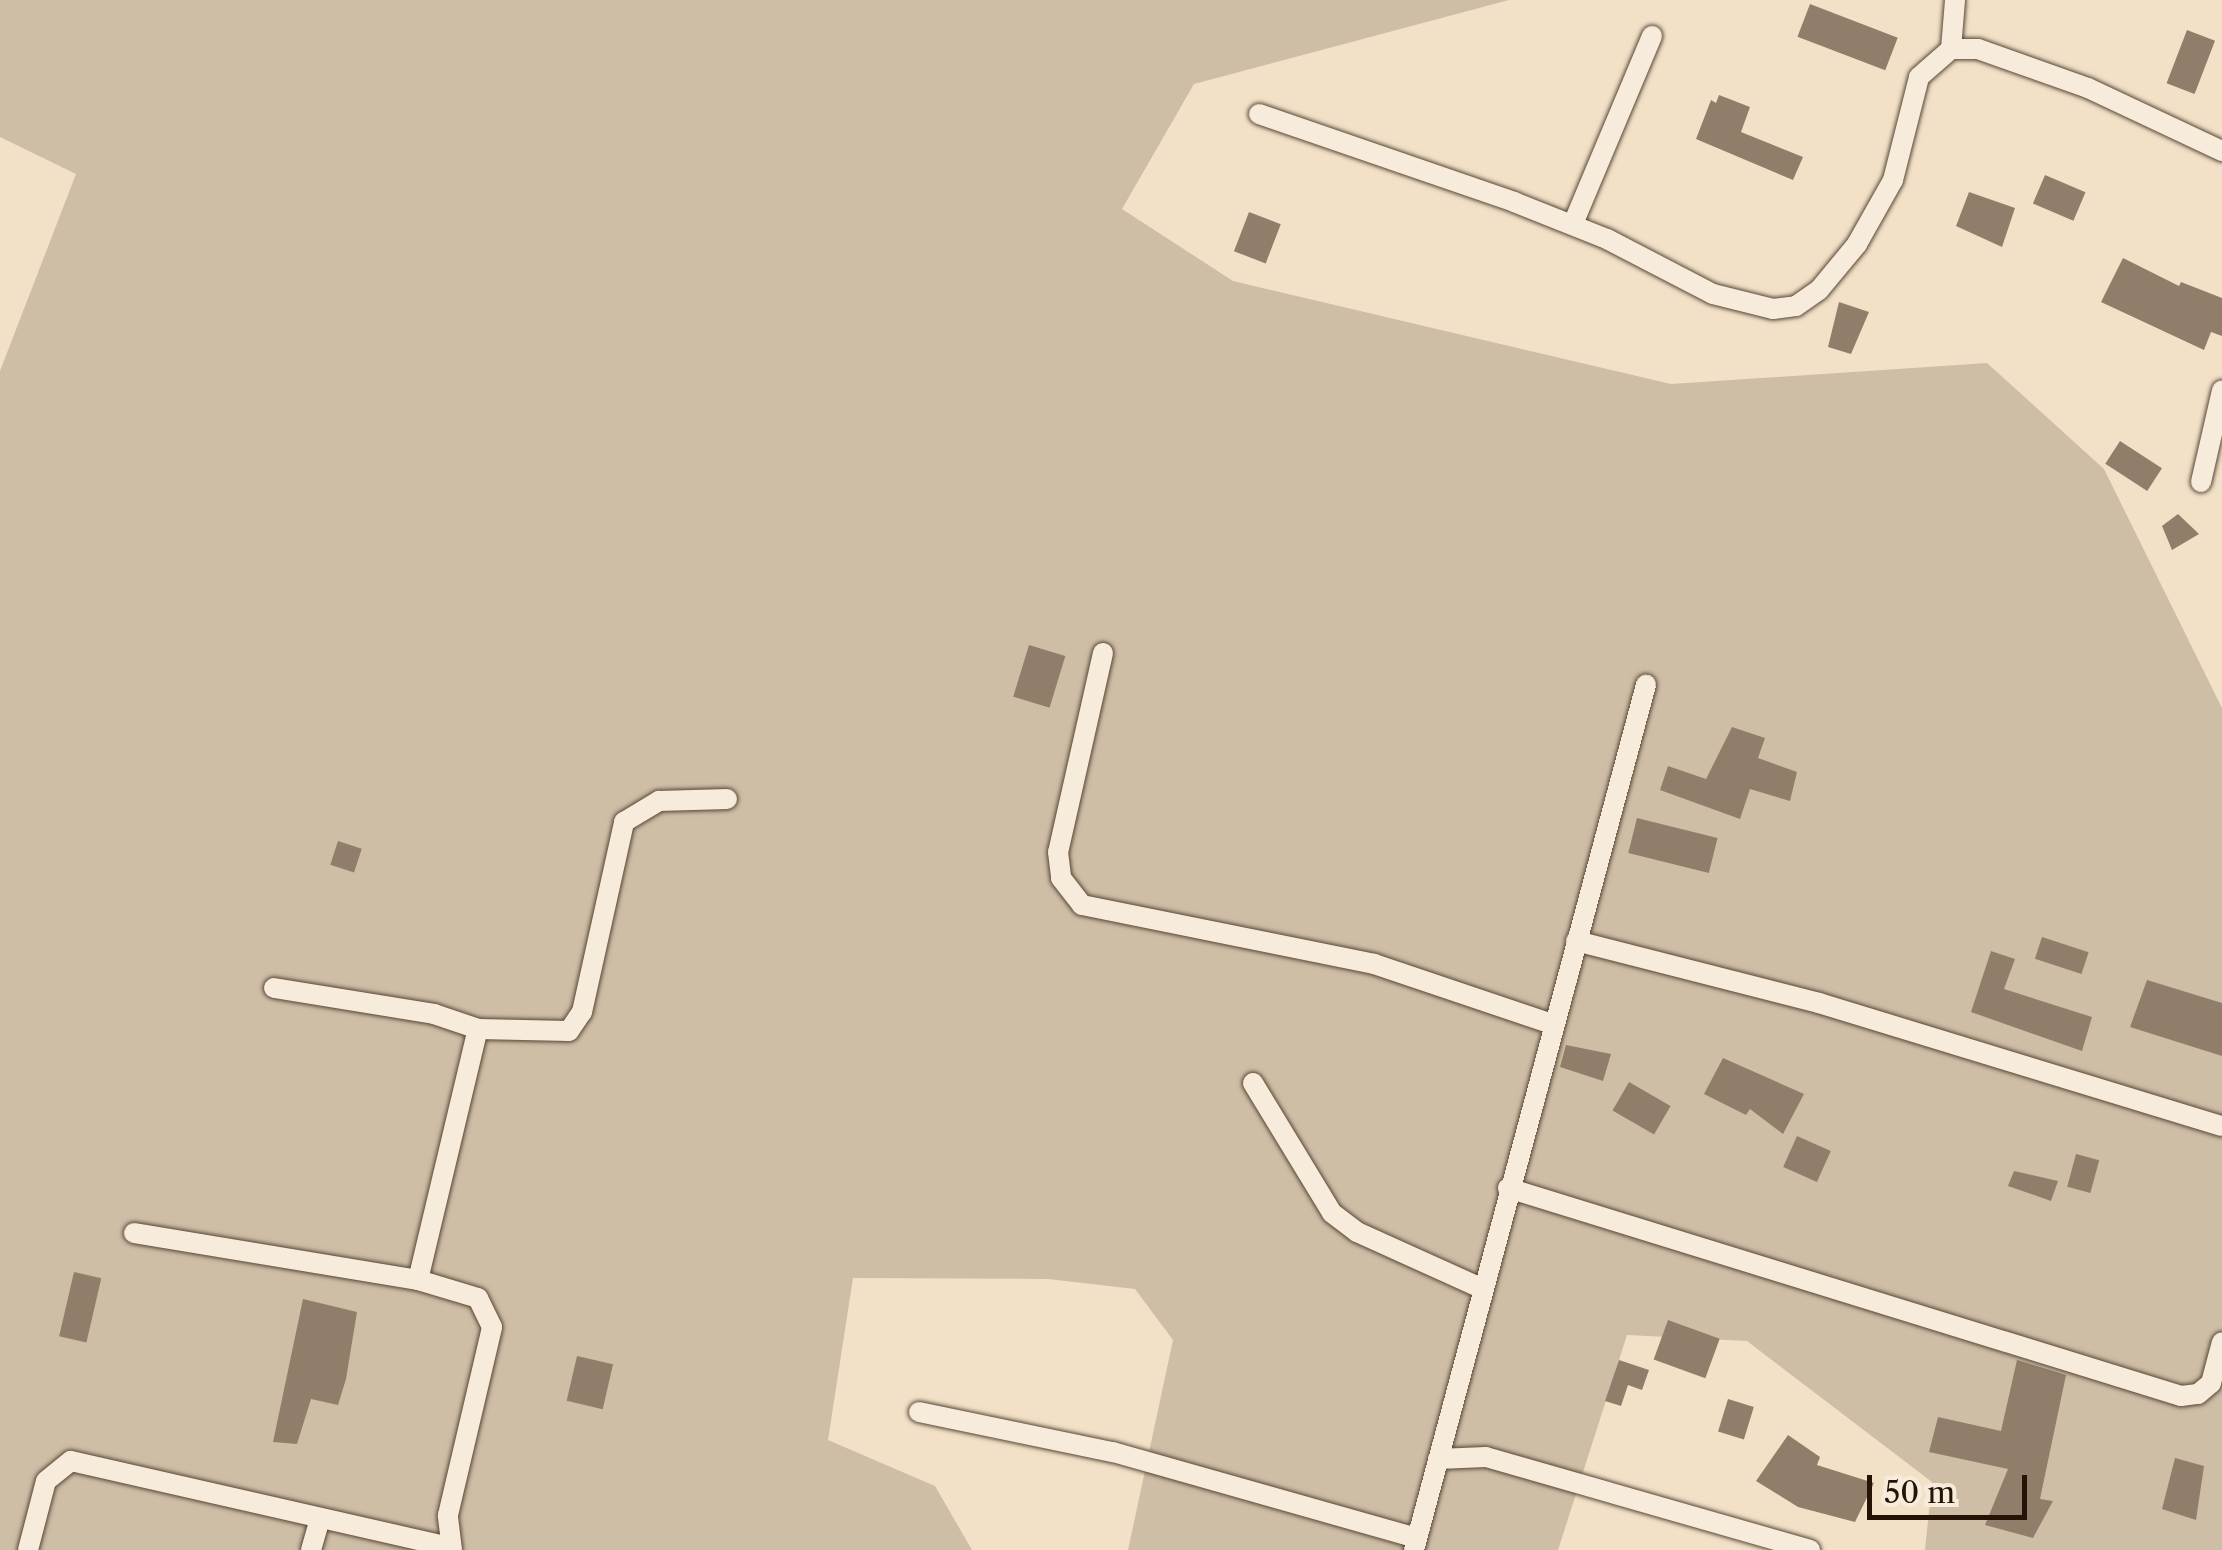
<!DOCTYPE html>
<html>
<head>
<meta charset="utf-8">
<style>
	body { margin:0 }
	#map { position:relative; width:2222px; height:1550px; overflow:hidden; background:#f2e1c7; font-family:"Libre Caslon Text",serif }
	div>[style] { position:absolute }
	.green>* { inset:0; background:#cfbea6 }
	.building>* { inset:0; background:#907e6a; transform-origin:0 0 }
	.roads { filter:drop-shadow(0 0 2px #584636) drop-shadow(0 0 2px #584636) }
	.minor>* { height:20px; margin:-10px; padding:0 10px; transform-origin:10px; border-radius:10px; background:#f7ecdb }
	span { translate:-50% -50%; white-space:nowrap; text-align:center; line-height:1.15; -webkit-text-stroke:9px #f7ecdb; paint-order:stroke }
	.scale { position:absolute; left:1867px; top:1475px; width:160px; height:45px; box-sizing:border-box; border:5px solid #251305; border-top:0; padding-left:12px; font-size:30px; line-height:35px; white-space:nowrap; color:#251305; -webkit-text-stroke:8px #f7ecdb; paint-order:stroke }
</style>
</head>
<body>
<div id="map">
	<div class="green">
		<div style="clip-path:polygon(0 0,1509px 0,1194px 84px,1122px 209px,1233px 281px,1671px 384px,1987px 363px,2104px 469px,2222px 708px,2222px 1550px,1925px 1550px,1932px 1482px,1747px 1341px,1627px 1335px,1558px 1550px,1128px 1550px,1173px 1340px,1135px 1289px,1048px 1279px,853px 1278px,828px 1440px,935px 1486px,972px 1550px,0 1550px,0 371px,76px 174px,0 137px)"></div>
	</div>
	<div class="building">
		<div style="left:1810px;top:4px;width:94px;height:35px;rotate:21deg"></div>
		<div style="left:2187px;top:30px;width:30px;height:57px;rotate:21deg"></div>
		<div style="clip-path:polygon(1719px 95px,1750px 107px,1741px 132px,1803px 157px,1793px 180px,1696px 139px,1711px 100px,1716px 103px)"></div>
		<div style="left:2045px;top:175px;width:44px;height:31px;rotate:23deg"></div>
		<div style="clip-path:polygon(1969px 192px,2015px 208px,2002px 247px,1956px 226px)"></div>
		<div style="left:1249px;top:212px;width:34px;height:42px;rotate:21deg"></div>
		<div style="clip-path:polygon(2123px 258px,2179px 286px,2181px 282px,2222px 298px,2222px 336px,2211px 332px,2204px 350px,2101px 302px)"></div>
		<div style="clip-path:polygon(1839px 302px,1869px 312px,1851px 354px,1828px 347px)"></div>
		<div style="left:2120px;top:441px;width:50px;height:27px;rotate:33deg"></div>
		<div style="clip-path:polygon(2178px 514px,2199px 534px,2172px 550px,2162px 526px)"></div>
		<div style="left:1029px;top:645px;width:38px;height:54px;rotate:17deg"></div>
		<div style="clip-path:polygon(1732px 727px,1765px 738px,1758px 758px,1797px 772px,1790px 801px,1750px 789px,1740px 819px,1660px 790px,1668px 766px,1706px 779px)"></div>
		<div style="left:1637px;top:818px;width:83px;height:36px;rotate:14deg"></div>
		<div style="left:338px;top:841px;width:25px;height:25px;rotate:18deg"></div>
		<div style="left:2042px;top:937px;width:49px;height:23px;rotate:18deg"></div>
		<div style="clip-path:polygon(1991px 951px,2015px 959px,2004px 989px,2092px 1017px,2082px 1051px,1971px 1012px)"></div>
		<div style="clip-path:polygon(2147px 980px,2222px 1003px,2222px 1056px,2130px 1027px)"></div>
		<div style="clip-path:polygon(1566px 1045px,1611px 1054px,1603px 1081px,1560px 1067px)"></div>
		<div style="clip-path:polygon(1723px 1058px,1804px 1094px,1783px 1134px,1750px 1109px,1746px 1115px,1704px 1094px)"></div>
		<div style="left:1629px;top:1082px;width:48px;height:33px;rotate:30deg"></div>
		<div style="left:1797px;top:1136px;width:37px;height:34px;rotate:24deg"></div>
		<div style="left:2076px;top:1154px;width:24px;height:34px;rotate:15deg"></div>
		<div style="clip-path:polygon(2014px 1171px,2058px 1181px,2051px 1201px,2008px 1186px)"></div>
		<div style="left:74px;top:1272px;width:28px;height:66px;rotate:13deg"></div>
		<div style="clip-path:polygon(303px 1299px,357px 1312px,346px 1379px,338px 1405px,311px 1399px,297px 1444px,273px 1442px)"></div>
		<div style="left:1668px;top:1320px;width:55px;height:42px;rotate:20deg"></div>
		<div style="left:577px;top:1356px;width:37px;height:46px;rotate:13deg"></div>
		<div style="clip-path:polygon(1619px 1360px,1649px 1370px,1642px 1390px,1628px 1385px,1621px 1406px,1605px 1401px)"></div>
		<div style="clip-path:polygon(2017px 1360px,2066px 1375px,2040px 1499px,2053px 1501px,2033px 1538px,1985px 1525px,2008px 1469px,1929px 1452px,1938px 1417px,2001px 1431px)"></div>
		<div style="left:1728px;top:1399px;width:27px;height:34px;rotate:17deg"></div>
		<div style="clip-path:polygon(1788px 1435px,1820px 1457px,1817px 1465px,1874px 1483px,1855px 1522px,1798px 1507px,1756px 1481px)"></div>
		<div style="clip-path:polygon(2175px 1458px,2204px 1466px,2196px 1520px,2162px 1509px)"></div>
	</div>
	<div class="roads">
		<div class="minor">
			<div style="left:1951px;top:49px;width:49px;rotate:-85.3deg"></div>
			<div style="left:1259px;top:114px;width:270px;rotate:19deg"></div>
			<div style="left:1514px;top:202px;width:100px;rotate:21.7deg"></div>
			<div style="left:1607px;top:239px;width:119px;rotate:27.4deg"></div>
			<div style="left:1713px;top:294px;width:62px;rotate:14deg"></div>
			<div style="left:1773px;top:309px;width:23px;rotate:-7deg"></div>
			<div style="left:1796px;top:306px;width:28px;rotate:-35deg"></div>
			<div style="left:1819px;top:290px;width:60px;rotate:-50.4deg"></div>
			<div style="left:1857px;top:244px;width:73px;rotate:-60.6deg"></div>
			<div style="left:1893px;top:180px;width:106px;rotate:-75.8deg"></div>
			<div style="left:1919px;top:77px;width:43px;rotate:-41.2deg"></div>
			<div style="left:1951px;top:49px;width:27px"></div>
			<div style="left:1978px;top:49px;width:117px;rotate:19.5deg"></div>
			<div style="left:2088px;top:88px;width:148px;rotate:25.2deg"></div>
			<div style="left:1573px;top:224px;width:204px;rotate:-67.2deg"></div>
			<div style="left:2201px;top:482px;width:94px;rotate:-77.1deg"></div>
			<div style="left:1103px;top:653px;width:204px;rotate:102.7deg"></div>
			<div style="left:1058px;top:852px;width:26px;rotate:83deg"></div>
			<div style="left:1061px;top:878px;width:34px;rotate:52deg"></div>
			<div style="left:1082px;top:905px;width:298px;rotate:11.4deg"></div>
			<div style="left:1374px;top:964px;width:188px;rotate:18.6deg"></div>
			<div style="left:1576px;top:941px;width:251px;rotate:14.3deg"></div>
			<div style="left:1819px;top:1003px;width:421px;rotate:17deg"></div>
			<div style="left:274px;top:988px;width:162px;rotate:9.2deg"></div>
			<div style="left:434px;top:1014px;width:46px;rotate:18.8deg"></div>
			<div style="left:1253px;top:1083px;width:152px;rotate:58.7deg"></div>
			<div style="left:1332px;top:1213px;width:31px;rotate:37deg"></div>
			<div style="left:1357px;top:1232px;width:136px;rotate:24.3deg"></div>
			<div style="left:1508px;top:1188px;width:704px;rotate:17.17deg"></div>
			<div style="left:2181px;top:1396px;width:17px;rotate:-7deg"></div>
			<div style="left:2198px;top:1394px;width:17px;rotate:-40deg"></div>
			<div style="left:2211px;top:1383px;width:42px;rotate:-75deg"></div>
			<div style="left:134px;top:1233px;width:288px;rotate:9.4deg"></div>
			<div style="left:919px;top:1412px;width:198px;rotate:11.7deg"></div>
			<div style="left:1113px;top:1452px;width:316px;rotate:15.8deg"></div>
			<div style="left:1438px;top:1459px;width:48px;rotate:-2.4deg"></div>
			<div style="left:1486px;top:1457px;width:337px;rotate:16deg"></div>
			<div style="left:28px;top:1550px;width:71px;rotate:-75.4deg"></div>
			<div style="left:46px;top:1481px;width:32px;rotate:-39deg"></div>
			<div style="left:71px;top:1461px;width:389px;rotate:12.8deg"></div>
			<div style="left:311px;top:1550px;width:32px;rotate:-74deg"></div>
			<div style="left:452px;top:1550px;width:35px;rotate:-97deg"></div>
			<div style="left:448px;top:1515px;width:193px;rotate:-76.8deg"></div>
			<div style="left:492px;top:1327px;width:32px;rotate:-116deg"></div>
			<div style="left:478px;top:1298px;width:63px;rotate:-163.3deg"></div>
			<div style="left:418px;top:1280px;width:258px;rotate:-76.6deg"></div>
			<div style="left:478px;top:1029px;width:91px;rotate:1.3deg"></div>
			<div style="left:569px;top:1031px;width:23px;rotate:-56deg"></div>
			<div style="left:582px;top:1012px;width:195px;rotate:-77.5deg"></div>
			<div style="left:624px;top:822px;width:41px;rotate:-31deg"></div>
			<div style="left:659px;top:801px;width:68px;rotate:-1.7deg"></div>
			<div style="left:1414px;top:1550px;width:896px;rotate:-74.99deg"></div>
		</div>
	</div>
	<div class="scale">50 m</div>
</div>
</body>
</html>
